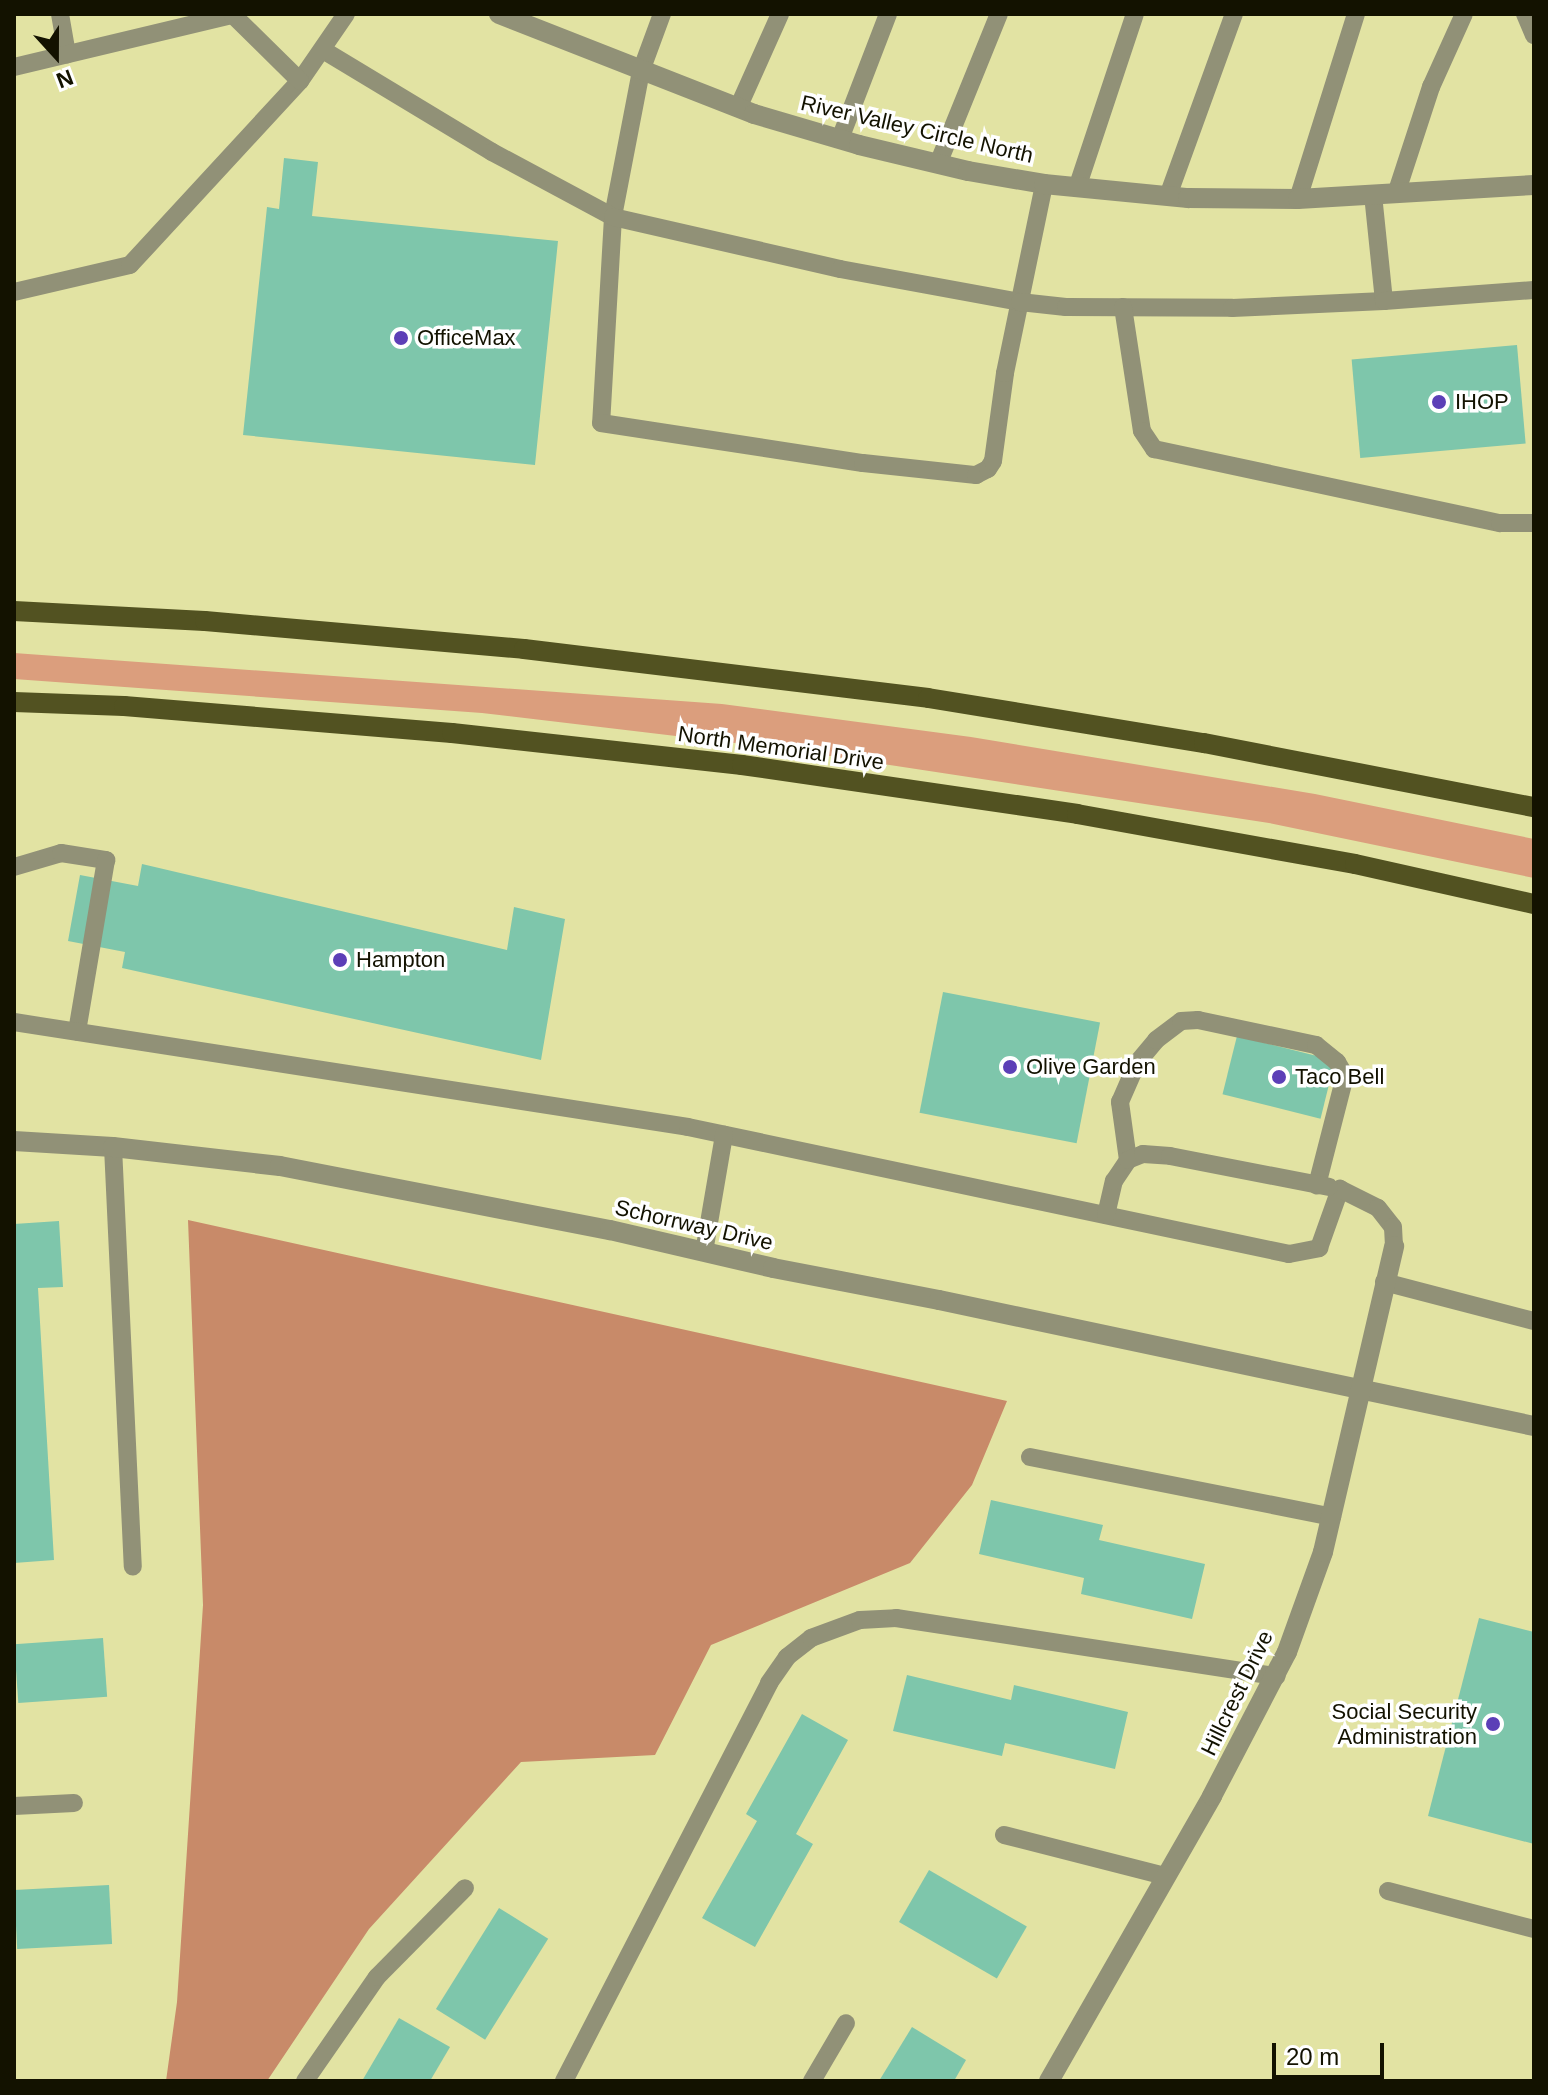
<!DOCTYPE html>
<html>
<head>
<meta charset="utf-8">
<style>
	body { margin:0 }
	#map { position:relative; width:1548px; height:2095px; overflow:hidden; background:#e2e3a3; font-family:Arial,sans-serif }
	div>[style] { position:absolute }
	.green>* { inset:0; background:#db9e7d }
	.forest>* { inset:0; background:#c88a69 }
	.building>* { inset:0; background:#7ec6ab; transform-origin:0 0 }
	.lane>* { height:18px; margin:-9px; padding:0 9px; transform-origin:9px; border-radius:9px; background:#919177 }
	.street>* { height:20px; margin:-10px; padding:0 10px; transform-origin:10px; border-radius:10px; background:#919177 }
	.primary>* { height:20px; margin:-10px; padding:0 10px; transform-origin:10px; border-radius:10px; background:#525221 }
	.dots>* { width:22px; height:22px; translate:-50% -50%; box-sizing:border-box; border:4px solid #fff; border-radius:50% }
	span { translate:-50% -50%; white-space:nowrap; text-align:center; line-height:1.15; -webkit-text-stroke:7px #fff; paint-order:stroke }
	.street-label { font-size:22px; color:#131200 }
	.poi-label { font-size:22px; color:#131200 }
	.left { translate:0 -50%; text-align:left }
	.right { translate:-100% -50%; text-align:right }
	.frame { position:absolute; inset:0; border:16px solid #131200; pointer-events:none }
	.north { position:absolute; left:16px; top:16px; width:80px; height:80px; -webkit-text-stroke:6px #fff; paint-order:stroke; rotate:159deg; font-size:22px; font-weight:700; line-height:32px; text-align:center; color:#131200 }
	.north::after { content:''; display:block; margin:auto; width:28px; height:36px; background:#131200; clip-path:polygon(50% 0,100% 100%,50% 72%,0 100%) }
	.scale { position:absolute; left:1272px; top:2043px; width:112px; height:36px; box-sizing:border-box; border:4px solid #131200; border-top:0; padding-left:10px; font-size:24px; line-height:28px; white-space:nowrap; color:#131200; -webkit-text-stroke:6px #fff; paint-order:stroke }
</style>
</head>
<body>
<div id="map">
	<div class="green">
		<div style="clip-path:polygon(14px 653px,722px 704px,971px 737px,1315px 794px,1534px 839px,1534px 878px,1269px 823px,785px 749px,482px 713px,14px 679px)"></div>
	</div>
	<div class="forest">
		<div style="clip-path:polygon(188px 1220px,1007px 1401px,972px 1485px,910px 1563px,711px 1645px,655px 1755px,521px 1762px,369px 1929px,267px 2081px,166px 2081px,177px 2002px,203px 1605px)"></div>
	</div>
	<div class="building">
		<div style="clip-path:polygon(284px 158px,318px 162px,312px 216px,558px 241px,535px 465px,243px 435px,267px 207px,279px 209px)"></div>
		<div style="left:1517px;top:345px;width:99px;height:166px;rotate:85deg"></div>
		<div style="clip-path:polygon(142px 864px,507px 950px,514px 907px,565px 919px,541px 1060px,122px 968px,125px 952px,68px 941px,80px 875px,138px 886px)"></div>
		<div style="left:943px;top:992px;width:160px;height:123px;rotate:11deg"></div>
		<div style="left:1237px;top:1036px;width:101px;height:60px;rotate:14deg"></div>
		<div style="clip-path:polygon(59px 1221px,63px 1287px,38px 1288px,54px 1560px,14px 1563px,14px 1224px)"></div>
		<div style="clip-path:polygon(991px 1500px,1103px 1525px,1099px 1540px,1205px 1564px,1192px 1619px,1081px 1594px,1084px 1578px,979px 1554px)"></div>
		<div style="clip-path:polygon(1479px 1618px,1534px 1632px,1534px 1844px,1428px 1816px)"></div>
		<div style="left:103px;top:1638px;width:59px;height:89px;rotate:86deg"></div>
		<div style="clip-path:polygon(907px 1675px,1011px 1700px,1014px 1685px,1128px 1712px,1115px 1769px,1005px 1743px,1002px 1756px,893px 1731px)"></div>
		<div style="clip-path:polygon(802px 1714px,848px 1740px,796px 1834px,813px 1844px,755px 1947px,702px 1918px,757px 1821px,746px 1814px)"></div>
		<div style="left:929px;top:1870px;width:113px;height:60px;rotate:30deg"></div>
		<div style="left:109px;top:1885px;width:59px;height:95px;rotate:87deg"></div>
		<div style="left:499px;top:1908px;width:58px;height:119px;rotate:32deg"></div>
		<div style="clip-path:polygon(399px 2018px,450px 2047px,430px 2081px,362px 2081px)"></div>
		<div style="clip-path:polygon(912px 2027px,966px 2060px,954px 2081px,879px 2081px)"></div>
	</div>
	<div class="lane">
		<div style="left:60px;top:14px;width:41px;rotate:80.1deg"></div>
		<div style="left:662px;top:14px;width:61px;rotate:110.2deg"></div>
		<div style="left:641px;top:71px;width:149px;rotate:100.9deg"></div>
		<div style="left:613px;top:217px;width:206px;rotate:93.3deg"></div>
		<div style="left:601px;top:423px;width:265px;rotate:8.7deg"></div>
		<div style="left:863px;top:463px;width:114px;rotate:6.1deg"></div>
		<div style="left:976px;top:475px;width:13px;rotate:-27deg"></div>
		<div style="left:988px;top:469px;width:9px;rotate:-58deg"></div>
		<div style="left:993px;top:461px;width:89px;rotate:-82.2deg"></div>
		<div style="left:1005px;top:373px;width:193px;rotate:-78.3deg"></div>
		<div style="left:1525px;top:14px;width:23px;rotate:67deg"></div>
		<div style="left:323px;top:50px;width:197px;rotate:31.1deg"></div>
		<div style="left:492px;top:152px;width:137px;rotate:28.2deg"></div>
		<div style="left:613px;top:217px;width:233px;rotate:12.9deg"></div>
		<div style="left:840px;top:269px;width:183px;rotate:10.4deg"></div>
		<div style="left:1020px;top:302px;width:46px;rotate:6.2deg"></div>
		<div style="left:1066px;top:307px;width:166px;rotate:0.3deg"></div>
		<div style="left:1232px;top:308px;width:152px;rotate:-2.6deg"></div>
		<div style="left:1384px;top:301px;width:107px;rotate:-95.9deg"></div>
		<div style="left:14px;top:67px;width:225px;rotate:-13.4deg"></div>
		<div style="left:300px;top:81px;width:81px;rotate:-55.5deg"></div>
		<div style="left:738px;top:108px;width:103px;rotate:-65.9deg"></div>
		<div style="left:840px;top:139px;width:134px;rotate:-69deg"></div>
		<div style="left:938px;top:164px;width:162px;rotate:-67.9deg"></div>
		<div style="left:1077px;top:188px;width:183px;rotate:-71.6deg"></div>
		<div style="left:1396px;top:194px;width:113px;rotate:-71.9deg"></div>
		<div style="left:1431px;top:87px;width:80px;rotate:-65.7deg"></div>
		<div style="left:1168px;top:196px;width:194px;rotate:-70.1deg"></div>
		<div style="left:1298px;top:199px;width:194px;rotate:-72.6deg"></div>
		<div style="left:14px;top:292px;width:119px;rotate:-13.1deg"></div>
		<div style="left:130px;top:265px;width:251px;rotate:-47.3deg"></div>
		<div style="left:300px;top:81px;width:95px;rotate:-135.4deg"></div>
		<div style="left:1384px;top:301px;width:150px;rotate:-4.2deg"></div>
		<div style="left:1123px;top:307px;width:125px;rotate:81.3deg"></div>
		<div style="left:1142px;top:431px;width:22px;rotate:56deg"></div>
		<div style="left:1154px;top:449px;width:354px;rotate:12.1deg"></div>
		<div style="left:1500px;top:523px;width:34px"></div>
		<div style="left:14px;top:867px;width:49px;rotate:-16.6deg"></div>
		<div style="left:61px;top:853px;width:46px;rotate:8.8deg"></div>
		<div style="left:106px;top:860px;width:174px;rotate:99.6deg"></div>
		<div style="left:14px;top:1022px;width:682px;rotate:8.85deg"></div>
		<div style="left:688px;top:1127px;width:614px;rotate:11.93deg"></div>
		<div style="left:1289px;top:1254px;width:31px;rotate:-11deg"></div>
		<div style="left:1319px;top:1248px;width:63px;rotate:-70.4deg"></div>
		<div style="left:1340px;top:1189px;width:42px;rotate:26.6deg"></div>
		<div style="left:1378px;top:1208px;width:24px;rotate:52deg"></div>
		<div style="left:1393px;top:1227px;width:19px;rotate:87deg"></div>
		<div style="left:113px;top:1147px;width:420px;rotate:87.3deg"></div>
		<div style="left:1128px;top:1160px;width:59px;rotate:-97.9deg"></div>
		<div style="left:1120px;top:1102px;width:43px;rotate:-66.4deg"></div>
		<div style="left:1137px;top:1063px;width:30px;rotate:-50deg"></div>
		<div style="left:1156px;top:1040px;width:31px;rotate:-37deg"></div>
		<div style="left:1181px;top:1021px;width:17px;rotate:-3deg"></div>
		<div style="left:1198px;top:1020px;width:121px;rotate:12deg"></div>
		<div style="left:1316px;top:1045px;width:27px;rotate:39deg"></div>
		<div style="left:1337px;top:1062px;width:16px;rotate:60deg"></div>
		<div style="left:1345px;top:1076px;width:113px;rotate:104.4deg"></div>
		<div style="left:1106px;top:1215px;width:35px;rotate:-77deg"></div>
		<div style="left:1114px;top:1181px;width:25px;rotate:-56deg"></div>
		<div style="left:1128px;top:1160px;width:16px;rotate:-22deg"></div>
		<div style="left:1143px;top:1154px;width:27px;rotate:4deg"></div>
		<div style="left:1170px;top:1156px;width:162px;rotate:11deg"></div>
		<div style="left:704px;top:1252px;width:119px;rotate:-80.3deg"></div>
		<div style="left:1384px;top:1282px;width:155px;rotate:14.6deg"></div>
		<div style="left:1030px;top:1457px;width:308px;rotate:11.2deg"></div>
		<div style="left:14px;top:1806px;width:60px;rotate:-2.9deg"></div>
		<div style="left:1004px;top:1835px;width:166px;rotate:14.3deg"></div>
		<div style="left:1388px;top:1891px;width:151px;rotate:14.6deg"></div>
		<div style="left:305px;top:2081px;width:126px;rotate:-55.3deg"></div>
		<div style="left:377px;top:1977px;width:125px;rotate:-45.3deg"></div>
		<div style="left:564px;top:2081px;width:448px;rotate:-62.7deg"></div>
		<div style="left:769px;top:1683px;width:32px;rotate:-55deg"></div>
		<div style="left:787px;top:1657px;width:31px;rotate:-38deg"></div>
		<div style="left:811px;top:1638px;width:52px;rotate:-20.2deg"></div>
		<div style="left:860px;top:1620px;width:36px;rotate:-3deg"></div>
		<div style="left:896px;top:1618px;width:385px;rotate:8.7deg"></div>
		<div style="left:812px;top:2081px;width:67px;rotate:-59.6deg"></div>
	</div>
	<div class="street">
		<div style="left:499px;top:14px;width:274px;rotate:21.4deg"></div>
		<div style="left:754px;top:114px;width:109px;rotate:16.4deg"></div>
		<div style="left:859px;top:145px;width:112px;rotate:13.4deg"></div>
		<div style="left:968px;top:171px;width:77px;rotate:9.7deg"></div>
		<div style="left:1044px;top:184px;width:145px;rotate:5.6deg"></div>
		<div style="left:1188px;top:198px;width:110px;rotate:0.5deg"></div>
		<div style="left:1298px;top:199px;width:236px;rotate:-3.4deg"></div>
		<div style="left:14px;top:1141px;width:99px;rotate:3.5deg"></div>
		<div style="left:113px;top:1147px;width:168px;rotate:6.5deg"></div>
		<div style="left:280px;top:1166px;width:336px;rotate:11deg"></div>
		<div style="left:610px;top:1230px;width:167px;rotate:13.1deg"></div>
		<div style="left:773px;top:1268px;width:169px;rotate:10.9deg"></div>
		<div style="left:939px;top:1300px;width:608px;rotate:11.96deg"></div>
		<div style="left:1049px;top:2081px;width:328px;rotate:-60.2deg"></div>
		<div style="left:1212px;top:1796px;width:162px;rotate:-62.5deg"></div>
		<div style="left:1287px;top:1652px;width:106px;rotate:-70.2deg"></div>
		<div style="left:1323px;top:1552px;width:314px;rotate:-76.9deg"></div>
	</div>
	<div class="primary">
		<div style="left:14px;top:611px;width:191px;rotate:3deg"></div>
		<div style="left:205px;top:621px;width:320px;rotate:5deg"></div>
		<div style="left:524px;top:649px;width:407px;rotate:6.9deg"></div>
		<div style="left:928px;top:698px;width:280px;rotate:9.3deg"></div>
		<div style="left:1204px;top:743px;width:336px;rotate:11deg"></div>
		<div style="left:14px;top:702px;width:110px;rotate:2.1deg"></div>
		<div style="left:124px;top:706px;width:329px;rotate:4.7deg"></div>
		<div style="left:452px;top:733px;width:292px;rotate:6.3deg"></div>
		<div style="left:742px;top:765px;width:339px;rotate:8.3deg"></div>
		<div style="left:1077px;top:814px;width:282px;rotate:10.2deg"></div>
		<div style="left:1355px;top:864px;width:183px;rotate:12.6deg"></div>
	</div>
	<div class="dots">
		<div style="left:401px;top:338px;background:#5c3fb7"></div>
		<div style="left:1439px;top:402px;background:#5c3fb7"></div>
		<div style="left:340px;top:960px;background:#5c3fb7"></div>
		<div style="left:1010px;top:1067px;background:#5c3fb7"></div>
		<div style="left:1279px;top:1077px;background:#5c3fb7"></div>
		<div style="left:1493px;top:1724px;background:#5c3fb7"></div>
	</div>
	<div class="street-label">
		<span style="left:917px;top:129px;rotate:13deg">River Valley Circle North</span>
		<span style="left:781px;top:748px;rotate:8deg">North Memorial Drive</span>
		<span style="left:694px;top:1225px;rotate:13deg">Schorrway Drive</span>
		<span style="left:1237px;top:1693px;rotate:-64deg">Hillcrest Drive</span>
	</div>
	<div class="poi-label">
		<span class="left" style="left:417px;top:338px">OfficeMax</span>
		<span class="left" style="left:1455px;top:402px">IHOP</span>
		<span class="left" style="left:356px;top:960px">Hampton</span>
		<span class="left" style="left:1026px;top:1067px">Olive Garden</span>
		<span class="left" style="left:1295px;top:1077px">Taco Bell</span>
		<span class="right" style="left:1477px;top:1724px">Social Security<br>Administration</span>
	</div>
	<div class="frame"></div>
	<div class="north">N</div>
	<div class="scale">20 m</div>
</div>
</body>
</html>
